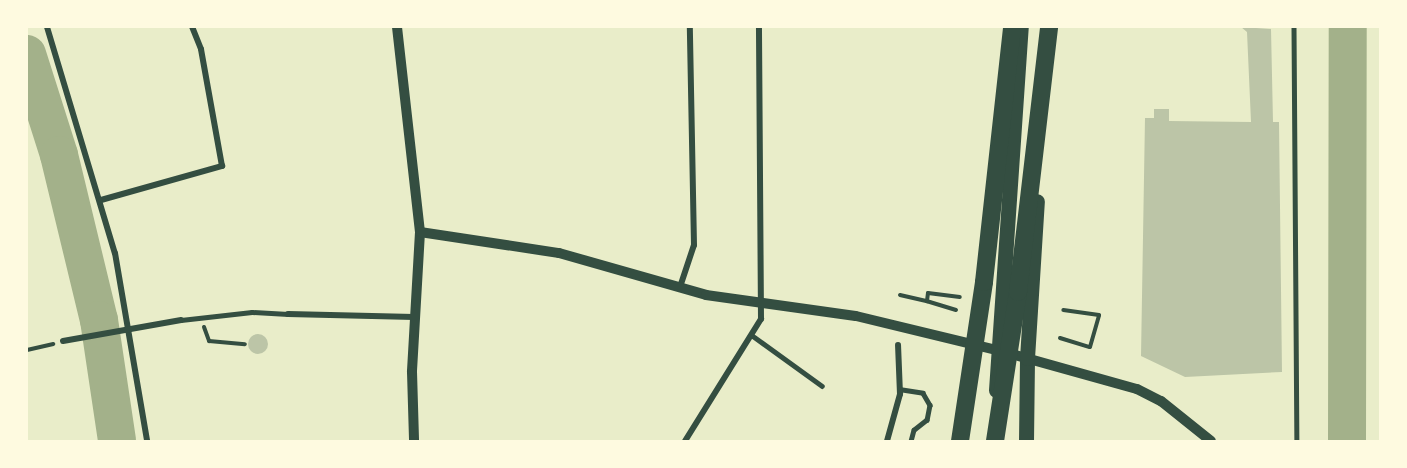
<!DOCTYPE html>
<html>
<head>
<meta charset="utf-8">
<style>
	body { margin:0 }
	#map { position:relative; width:1407px; height:468px; overflow:hidden; background:#e9edc9; font-family:Mulish,sans-serif }
	div>[style] { position:absolute }
	.river>* { height:38px; margin:-19px; padding:0 19px; transform-origin:19px; border-radius:19px; background:#a3b18a }
	.building>* { inset:0; background:#bcc5a7 }
	.round { border-radius:50% }
	.path>* { height:4px; margin:-2px; padding:0 2px; transform-origin:2px; border-radius:2px; background:#344e41 }
	.service>* { height:4.5px; margin:-2.25px; padding:0 2.25px; transform-origin:2.25px; border-radius:2.25px; background:#344e41 }
	.minor>* { height:6px; margin:-3px; padding:0 3px; transform-origin:3px; border-radius:3px; background:#344e41 }
	.tertiary>* { height:10px; margin:-5px; padding:0 5px; transform-origin:5px; border-radius:5px; background:#344e41 }
	.primary>* { height:15px; margin:-7.5px; padding:0 7.5px; transform-origin:7.5px; border-radius:7.5px; background:#344e41 }
	.motorway>* { height:18px; margin:-9px; padding:0 9px; transform-origin:9px; border-radius:9px; background:#344e41 }
	span { translate:-50% -50%; white-space:nowrap; text-align:center; line-height:1.15; -webkit-text-stroke:4.5px #fefae0; paint-order:stroke }
	.frame { position:absolute; inset:0; border:28px solid #fefae0; pointer-events:none }
</style>
</head>
<body>
<div id="map">
	<div class="river">
		<div style="left:27px;top:54px;width:106px;rotate:72.4deg"></div>
		<div style="left:59px;top:155px;width:170px;rotate:76.4deg"></div>
		<div style="left:99px;top:320px;width:122px;rotate:81.5deg"></div>
		<div style="left:1347px;top:441px;width:414px;rotate:-89.9deg"></div>
	</div>
	<div class="building">
		<div style="clip-path:polygon(1241px 27px,1271px 29px,1273px 122px,1279px 122px,1282px 372px,1185px 377px,1141px 356px,1145px 118px,1154px 118px,1154px 109px,1169px 109px,1169px 121px,1251px 122px,1247px 32px)"></div>
		<div class="round" style="left:248px;top:334px;width:20px;height:20px"></div>
	</div>
	<div class="path">
		<div style="left:900px;top:295px;width:28px;rotate:13deg"></div>
		<div style="left:956px;top:310px;width:30px;rotate:-163deg"></div>
		<div style="left:927px;top:301px;width:8px;rotate:-83deg"></div>
		<div style="left:928px;top:293px;width:32px;rotate:7deg"></div>
		<div style="left:204px;top:327px;width:15px;rotate:70deg"></div>
		<div style="left:209px;top:341px;width:36px;rotate:5deg"></div>
		<div style="left:1060px;top:338px;width:31px;rotate:17deg"></div>
		<div style="left:1090px;top:347px;width:33px;rotate:-74deg"></div>
		<div style="left:1099px;top:315px;width:36px;rotate:-172deg"></div>
		<div style="left:27px;top:350px;width:27px;rotate:-13deg"></div>
	</div>
	<div class="service">
		<div style="left:1294px;top:27px;width:414px;rotate:89.6deg"></div>
		<div style="left:181px;top:320px;width:71px;rotate:-6.4deg"></div>
		<div style="left:252px;top:312px;width:36px;rotate:3deg"></div>
		<div style="left:753px;top:336px;width:85px;rotate:35.9deg"></div>
		<div style="left:899px;top:389px;width:24px;rotate:9deg"></div>
		<div style="left:923px;top:393px;width:14px;rotate:60deg"></div>
		<div style="left:930px;top:405px;width:15px;rotate:101deg"></div>
		<div style="left:927px;top:420px;width:16px;rotate:142deg"></div>
		<div style="left:914px;top:430px;width:11px;rotate:105deg"></div>
	</div>
	<div class="minor">
		<div style="left:47px;top:27px;width:236px;rotate:73.3deg"></div>
		<div style="left:115px;top:253px;width:191px;rotate:80.3deg"></div>
		<div style="left:101px;top:200px;width:126px;rotate:-15.7deg"></div>
		<div style="left:222px;top:166px;width:119px;rotate:-100.2deg"></div>
		<div style="left:201px;top:49px;width:24px;rotate:-112deg"></div>
		<div style="left:680px;top:287px;width:44px;rotate:-71.6deg"></div>
		<div style="left:694px;top:245px;width:218px;rotate:-91.1deg"></div>
		<div style="left:288px;top:314px;width:126px;rotate:1.4deg"></div>
		<div style="left:63px;top:341px;width:120px;rotate:-10.1deg"></div>
		<div style="left:685px;top:441px;width:144px;rotate:-58.1deg"></div>
		<div style="left:761px;top:319px;width:292px;rotate:-90.4deg"></div>
		<div style="left:887px;top:441px;width:49px;rotate:-74.5deg"></div>
		<div style="left:900px;top:394px;width:49px;rotate:-92.3deg"></div>
	</div>
	<div class="tertiary">
		<div style="left:397px;top:27px;width:206px;rotate:83.6deg"></div>
		<div style="left:420px;top:232px;width:140px;rotate:93.3deg"></div>
		<div style="left:412px;top:372px;width:69px;rotate:88.3deg"></div>
		<div style="left:420px;top:232px;width:141px;rotate:8.6deg"></div>
		<div style="left:559px;top:253px;width:153px;rotate:15.9deg"></div>
		<div style="left:706px;top:295px;width:151px;rotate:8deg"></div>
		<div style="left:856px;top:316px;width:145px;rotate:13.6deg"></div>
		<div style="left:997px;top:350px;width:145px;rotate:15.6deg"></div>
		<div style="left:1137px;top:389px;width:27px;rotate:27deg"></div>
		<div style="left:1161px;top:401px;width:64px;rotate:38.7deg"></div>
	</div>
	<div class="primary">
		<div style="left:996px;top:390px;width:364px;rotate:-86.1deg"></div>
		<div style="left:1026px;top:441px;width:83px;rotate:-89.3deg"></div>
		<div style="left:1027px;top:358px;width:157px;rotate:-86.4deg"></div>
	</div>
	<div class="motorway">
		<div style="left:960px;top:441px;width:161px;rotate:-81.4deg"></div>
		<div style="left:984px;top:282px;width:257px;rotate:-83.7deg"></div>
		<div style="left:995px;top:441px;width:151px;rotate:-81.2deg"></div>
		<div style="left:1018px;top:292px;width:267px;rotate:-83.3deg"></div>
	</div>
	<div class="frame"></div>
</div>
</body>
</html>
